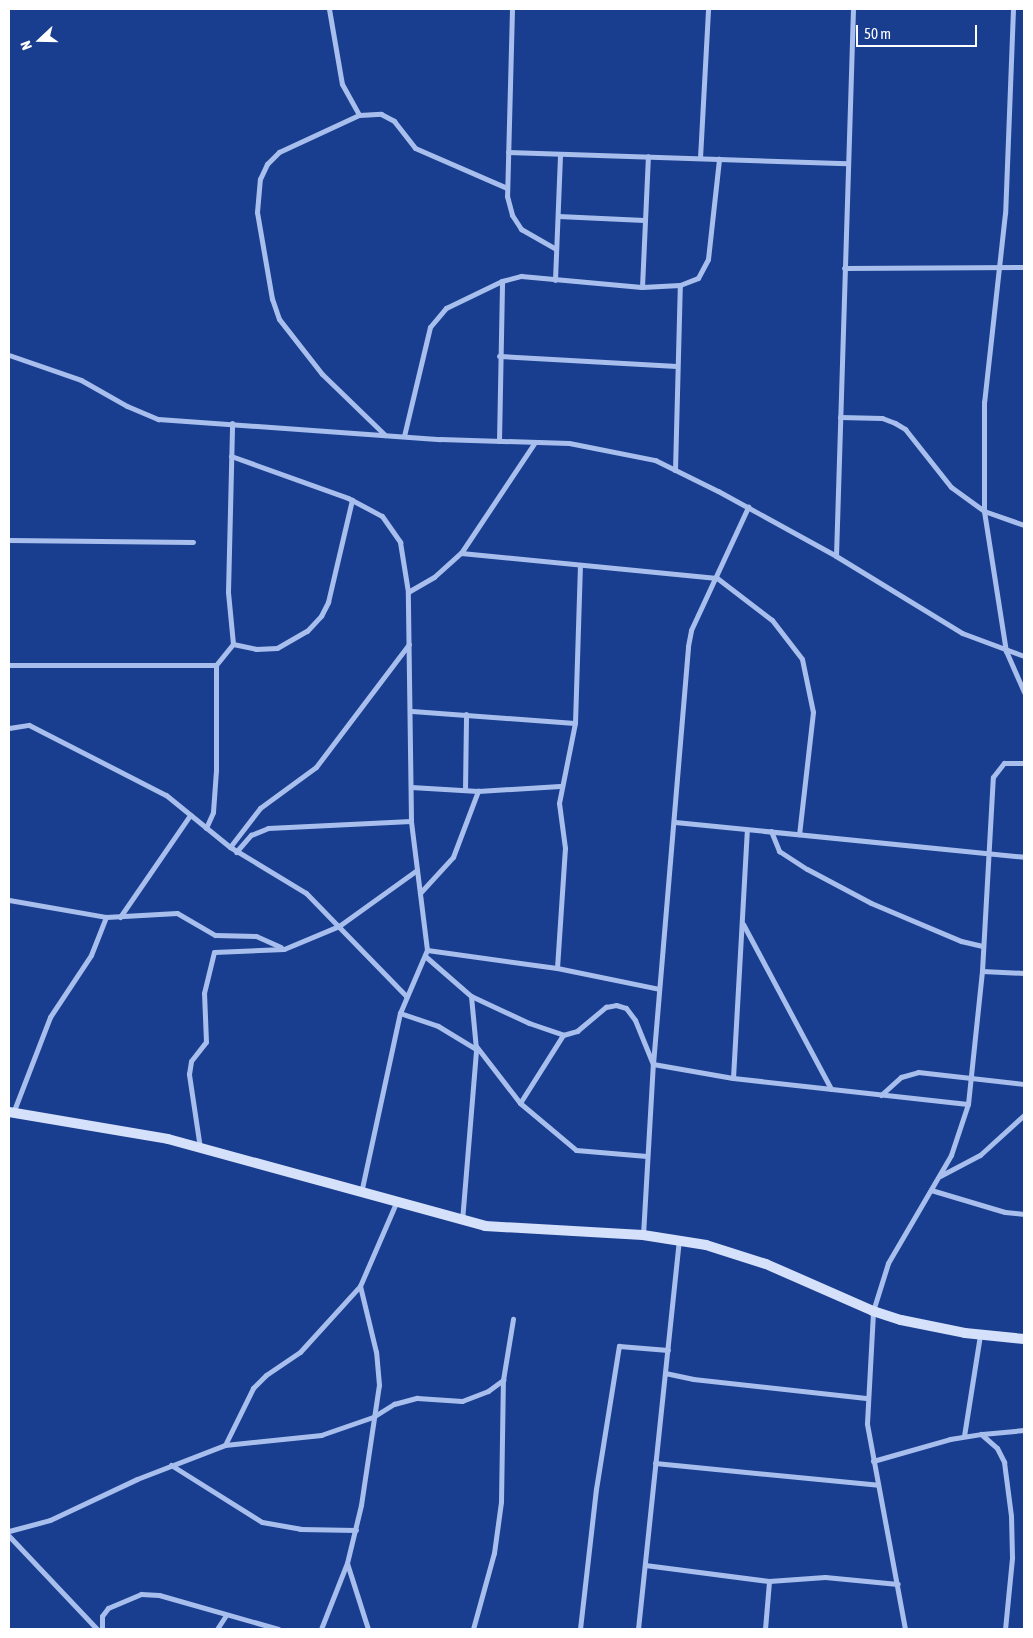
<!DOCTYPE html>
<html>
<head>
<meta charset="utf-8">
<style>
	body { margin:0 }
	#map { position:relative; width:1033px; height:1638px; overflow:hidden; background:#1a3e8f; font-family:"Asap Condensed",sans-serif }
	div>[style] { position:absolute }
	.minor>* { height:5px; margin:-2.5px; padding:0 2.5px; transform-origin:2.5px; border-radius:2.5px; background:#a8bfee }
	.secondary>* { height:10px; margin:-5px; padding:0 5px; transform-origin:5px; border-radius:5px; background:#d5e0fa }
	span { translate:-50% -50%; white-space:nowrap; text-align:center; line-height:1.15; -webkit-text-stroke:4px #1a3e8f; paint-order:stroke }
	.frame { position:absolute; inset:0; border:10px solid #fff; pointer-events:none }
	.north { position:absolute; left:15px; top:15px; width:50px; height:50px; -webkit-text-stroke:4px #1a3e8f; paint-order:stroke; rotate:249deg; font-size:14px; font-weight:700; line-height:20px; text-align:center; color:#fff }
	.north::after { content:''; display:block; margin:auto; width:18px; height:22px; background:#fff; clip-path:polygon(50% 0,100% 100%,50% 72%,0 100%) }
	.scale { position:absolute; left:856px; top:25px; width:121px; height:22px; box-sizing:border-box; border:2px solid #fff; border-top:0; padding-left:6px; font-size:15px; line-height:18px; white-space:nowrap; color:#fff; -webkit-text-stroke:4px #1a3e8f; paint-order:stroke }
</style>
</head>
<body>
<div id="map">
	<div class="minor">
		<div style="left:329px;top:9px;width:76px;rotate:80.2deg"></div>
		<div style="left:342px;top:84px;width:35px;rotate:61deg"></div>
		<div style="left:512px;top:9px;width:187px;rotate:91.5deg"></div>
		<div style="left:507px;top:196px;width:20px;rotate:75deg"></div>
		<div style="left:512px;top:215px;width:17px;rotate:57deg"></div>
		<div style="left:521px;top:229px;width:40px;rotate:29.7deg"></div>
		<div style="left:1013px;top:9px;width:204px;rotate:92.2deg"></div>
		<div style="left:1005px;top:213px;width:190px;rotate:96.3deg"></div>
		<div style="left:984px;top:402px;width:109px;rotate:90deg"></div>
		<div style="left:984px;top:511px;width:142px;rotate:81.1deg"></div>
		<div style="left:1006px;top:651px;width:45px;rotate:66.3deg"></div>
		<div style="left:508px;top:152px;width:339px;rotate:1.9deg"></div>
		<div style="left:700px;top:158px;width:149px;rotate:-86.9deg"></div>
		<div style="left:558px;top:216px;width:86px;rotate:2.7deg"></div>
		<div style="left:844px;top:268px;width:180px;rotate:-0.3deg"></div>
		<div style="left:555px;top:280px;width:126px;rotate:-87.7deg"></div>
		<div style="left:642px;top:287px;width:131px;rotate:-87.4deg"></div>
		<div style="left:9px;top:355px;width:76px;rotate:19.1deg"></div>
		<div style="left:81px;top:380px;width:53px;rotate:29.5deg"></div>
		<div style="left:127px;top:406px;width:34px;rotate:23deg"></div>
		<div style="left:158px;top:419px;width:283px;rotate:4.1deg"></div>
		<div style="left:440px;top:439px;width:129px;rotate:1.8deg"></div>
		<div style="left:569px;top:443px;width:88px;rotate:11.2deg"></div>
		<div style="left:655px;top:460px;width:70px;rotate:26.2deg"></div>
		<div style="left:718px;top:491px;width:135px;rotate:28.8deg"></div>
		<div style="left:836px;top:556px;width:148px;rotate:31.4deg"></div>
		<div style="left:962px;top:633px;width:66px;rotate:20.4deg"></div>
		<div style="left:499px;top:356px;width:178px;rotate:3.2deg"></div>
		<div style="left:840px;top:417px;width:42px;rotate:1.4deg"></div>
		<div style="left:882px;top:418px;width:14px;rotate:21deg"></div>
		<div style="left:895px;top:423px;width:12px;rotate:31deg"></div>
		<div style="left:905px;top:429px;width:74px;rotate:51.6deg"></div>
		<div style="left:951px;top:487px;width:41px;rotate:36deg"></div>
		<div style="left:984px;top:511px;width:42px;rotate:19.3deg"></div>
		<div style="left:385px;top:435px;width:88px;rotate:-135.9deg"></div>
		<div style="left:322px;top:374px;width:70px;rotate:-128deg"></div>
		<div style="left:279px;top:319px;width:21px;rotate:-109deg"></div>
		<div style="left:272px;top:299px;width:88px;rotate:-99.8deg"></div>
		<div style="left:257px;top:212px;width:33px;rotate:-85deg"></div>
		<div style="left:260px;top:179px;width:17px;rotate:-65deg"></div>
		<div style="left:267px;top:164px;width:17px;rotate:-45deg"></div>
		<div style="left:279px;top:152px;width:88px;rotate:-24.8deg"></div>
		<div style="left:359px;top:115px;width:22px;rotate:-3deg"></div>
		<div style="left:381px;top:114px;width:15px;rotate:28deg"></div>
		<div style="left:394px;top:121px;width:34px;rotate:52deg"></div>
		<div style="left:415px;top:148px;width:100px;rotate:23.5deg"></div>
		<div style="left:404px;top:436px;width:112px;rotate:-76.6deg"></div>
		<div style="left:430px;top:327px;width:25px;rotate:-50deg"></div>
		<div style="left:446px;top:308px;width:62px;rotate:-25.7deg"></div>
		<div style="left:502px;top:281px;width:20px;rotate:-15deg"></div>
		<div style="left:521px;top:276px;width:121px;rotate:5.2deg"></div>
		<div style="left:642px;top:287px;width:38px;rotate:-3deg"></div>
		<div style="left:680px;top:285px;width:19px;rotate:-21deg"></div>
		<div style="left:698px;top:278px;width:21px;rotate:-62deg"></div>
		<div style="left:708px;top:259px;width:101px;rotate:-83.7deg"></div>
		<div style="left:499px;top:441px;width:160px;rotate:-88.9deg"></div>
		<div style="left:231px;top:456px;width:124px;rotate:19.7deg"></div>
		<div style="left:348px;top:498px;width:38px;rotate:28deg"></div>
		<div style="left:382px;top:516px;width:32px;rotate:55deg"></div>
		<div style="left:400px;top:542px;width:51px;rotate:80.9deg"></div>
		<div style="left:675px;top:470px;width:185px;rotate:-88.5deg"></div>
		<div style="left:9px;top:540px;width:184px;rotate:0.6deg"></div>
		<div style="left:461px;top:553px;width:257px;rotate:5.6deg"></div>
		<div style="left:717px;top:578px;width:69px;rotate:37.4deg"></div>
		<div style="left:772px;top:620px;width:49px;rotate:52.4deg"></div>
		<div style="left:802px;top:659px;width:54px;rotate:78.3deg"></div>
		<div style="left:813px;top:712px;width:123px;rotate:96.5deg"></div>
		<div style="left:836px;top:556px;width:547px;rotate:-88.22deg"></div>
		<div style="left:233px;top:644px;width:24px;rotate:12deg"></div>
		<div style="left:256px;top:649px;width:21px;rotate:-3deg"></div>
		<div style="left:277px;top:648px;width:34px;rotate:-30deg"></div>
		<div style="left:307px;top:631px;width:21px;rotate:-47deg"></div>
		<div style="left:321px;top:616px;width:16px;rotate:-63deg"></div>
		<div style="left:328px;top:602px;width:105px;rotate:-76.8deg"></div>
		<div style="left:9px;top:665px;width:207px"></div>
		<div style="left:412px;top:711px;width:163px;rotate:4.2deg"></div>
		<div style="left:9px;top:728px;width:20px;rotate:-9deg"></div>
		<div style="left:29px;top:725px;width:154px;rotate:27.1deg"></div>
		<div style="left:166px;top:795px;width:82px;rotate:39.1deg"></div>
		<div style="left:230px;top:847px;width:89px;rotate:31.2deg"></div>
		<div style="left:306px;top:893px;width:144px;rotate:45.8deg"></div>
		<div style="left:411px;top:787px;width:67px;rotate:3.4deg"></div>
		<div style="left:478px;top:791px;width:82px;rotate:-3.5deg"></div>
		<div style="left:465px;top:790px;width:76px;rotate:-89.2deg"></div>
		<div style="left:675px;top:822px;width:351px;rotate:5.7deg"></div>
		<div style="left:206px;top:828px;width:17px;rotate:-66deg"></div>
		<div style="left:213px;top:812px;width:42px;rotate:-85.9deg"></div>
		<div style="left:216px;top:770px;width:105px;rotate:-90deg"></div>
		<div style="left:216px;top:665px;width:27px;rotate:-51deg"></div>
		<div style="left:233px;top:644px;width:52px;rotate:-95.5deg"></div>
		<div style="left:228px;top:592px;width:169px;rotate:-88.6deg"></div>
		<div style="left:771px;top:831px;width:22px;rotate:68deg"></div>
		<div style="left:779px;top:851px;width:33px;rotate:33deg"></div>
		<div style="left:807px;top:869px;width:72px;rotate:28deg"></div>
		<div style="left:871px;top:903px;width:98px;rotate:22.9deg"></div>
		<div style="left:961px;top:941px;width:22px;rotate:13deg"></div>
		<div style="left:230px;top:847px;width:49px;rotate:-52.4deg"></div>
		<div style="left:260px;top:808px;width:69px;rotate:-36.2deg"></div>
		<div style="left:316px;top:767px;width:154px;rotate:-52.9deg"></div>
		<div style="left:236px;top:852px;width:23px;rotate:-49deg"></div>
		<div style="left:251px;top:835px;width:18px;rotate:-22deg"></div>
		<div style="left:268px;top:828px;width:143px;rotate:-2.8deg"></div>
		<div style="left:420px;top:893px;width:49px;rotate:-47.5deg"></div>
		<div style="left:453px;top:857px;width:71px;rotate:-69.3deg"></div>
		<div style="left:9px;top:900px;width:98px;rotate:9.9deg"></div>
		<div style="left:106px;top:917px;width:71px;rotate:-3.2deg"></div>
		<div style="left:177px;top:913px;width:44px;rotate:30.1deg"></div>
		<div style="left:215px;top:935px;width:41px;rotate:1.4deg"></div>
		<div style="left:256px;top:936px;width:27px;rotate:24deg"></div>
		<div style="left:120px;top:917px;width:124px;rotate:-55.5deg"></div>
		<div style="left:743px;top:924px;width:187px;rotate:61.9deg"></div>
		<div style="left:427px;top:950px;width:131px;rotate:7.9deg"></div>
		<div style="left:557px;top:968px;width:104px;rotate:11.6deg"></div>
		<div style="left:425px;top:956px;width:61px;rotate:41deg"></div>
		<div style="left:471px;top:996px;width:64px;rotate:25deg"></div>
		<div style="left:529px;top:1023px;width:36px;rotate:19deg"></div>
		<div style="left:563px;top:1035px;width:15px;rotate:-16deg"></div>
		<div style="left:577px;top:1031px;width:38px;rotate:-40deg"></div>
		<div style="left:606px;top:1007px;width:10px;rotate:-11deg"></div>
		<div style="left:616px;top:1005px;width:10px;rotate:17deg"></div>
		<div style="left:626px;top:1008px;width:15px;rotate:53deg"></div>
		<div style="left:635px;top:1020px;width:48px;rotate:67.8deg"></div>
		<div style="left:653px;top:1064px;width:81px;rotate:9.9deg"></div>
		<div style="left:733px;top:1078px;width:236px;rotate:6.3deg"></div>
		<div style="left:557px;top:968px;width:120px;rotate:-86.2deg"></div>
		<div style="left:565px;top:848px;width:45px;rotate:-97.6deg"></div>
		<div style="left:559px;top:803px;width:82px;rotate:-78.7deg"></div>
		<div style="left:575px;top:723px;width:156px;rotate:-88.2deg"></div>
		<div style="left:982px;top:971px;width:42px;rotate:2.7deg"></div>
		<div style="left:400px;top:1013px;width:40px;rotate:18.9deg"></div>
		<div style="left:438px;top:1026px;width:44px;rotate:31.2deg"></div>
		<div style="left:476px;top:1046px;width:72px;rotate:52.3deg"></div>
		<div style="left:520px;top:1103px;width:73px;rotate:40deg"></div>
		<div style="left:576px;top:1150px;width:71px;rotate:4.8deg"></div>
		<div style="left:733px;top:1078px;width:249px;rotate:-86.8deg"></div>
		<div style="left:881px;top:1095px;width:27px;rotate:-42deg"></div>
		<div style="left:901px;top:1077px;width:18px;rotate:-16deg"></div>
		<div style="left:918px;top:1072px;width:107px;rotate:6.5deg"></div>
		<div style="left:520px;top:1103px;width:80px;rotate:-57.7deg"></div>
		<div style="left:13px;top:1113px;width:103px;rotate:-68.9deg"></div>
		<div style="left:50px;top:1017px;width:74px;rotate:-56.5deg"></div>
		<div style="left:91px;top:955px;width:41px;rotate:-68.5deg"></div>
		<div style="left:200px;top:1148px;width:75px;rotate:-98.5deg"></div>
		<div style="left:189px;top:1074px;width:13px;rotate:-81deg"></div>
		<div style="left:191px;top:1061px;width:24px;rotate:-52deg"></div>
		<div style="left:206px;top:1042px;width:49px;rotate:-92.3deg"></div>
		<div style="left:204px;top:993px;width:42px;rotate:-76.3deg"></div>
		<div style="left:214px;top:952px;width:70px;rotate:-2.5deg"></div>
		<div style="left:284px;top:949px;width:60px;rotate:-22.7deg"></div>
		<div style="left:339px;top:926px;width:96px;rotate:-35.7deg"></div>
		<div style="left:940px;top:1176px;width:45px;rotate:-27.7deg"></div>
		<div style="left:980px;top:1155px;width:59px;rotate:-42.3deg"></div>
		<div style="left:931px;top:1190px;width:77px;rotate:16.6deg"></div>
		<div style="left:1005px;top:1212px;width:19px;rotate:6deg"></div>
		<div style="left:361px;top:1193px;width:184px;rotate:-77.8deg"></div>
		<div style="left:400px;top:1013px;width:69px;rotate:-66.8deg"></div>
		<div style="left:427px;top:950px;width:130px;rotate:-97.1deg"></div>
		<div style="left:411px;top:821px;width:229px;rotate:-90.8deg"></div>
		<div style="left:408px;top:592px;width:30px;rotate:-30deg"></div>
		<div style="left:434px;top:577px;width:36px;rotate:-42deg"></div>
		<div style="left:461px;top:553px;width:133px;rotate:-56.3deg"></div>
		<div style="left:462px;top:1221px;width:173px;rotate:-85.3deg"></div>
		<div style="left:476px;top:1049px;width:53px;rotate:-95.4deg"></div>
		<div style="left:643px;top:1235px;width:171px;rotate:-86.7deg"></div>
		<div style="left:653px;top:1064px;width:419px;rotate:-85.2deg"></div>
		<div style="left:688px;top:646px;width:16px;rotate:-79deg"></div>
		<div style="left:691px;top:630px;width:136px;rotate:-65.1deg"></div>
		<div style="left:665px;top:1373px;width:29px;rotate:12deg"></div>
		<div style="left:693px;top:1379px;width:174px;rotate:6.3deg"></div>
		<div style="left:982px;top:1434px;width:42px;rotate:-5.4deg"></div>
		<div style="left:964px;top:1436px;width:102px;rotate:-81deg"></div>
		<div style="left:225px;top:1445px;width:64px;rotate:-63.8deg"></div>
		<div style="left:253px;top:1388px;width:18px;rotate:-45deg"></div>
		<div style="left:266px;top:1375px;width:41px;rotate:-34.1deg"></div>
		<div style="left:300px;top:1352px;width:89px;rotate:-47.7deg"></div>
		<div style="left:873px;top:1461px;width:80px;rotate:-15.9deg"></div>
		<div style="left:950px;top:1439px;width:31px;rotate:-9deg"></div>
		<div style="left:981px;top:1434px;width:21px;rotate:41deg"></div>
		<div style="left:997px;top:1448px;width:16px;rotate:63deg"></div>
		<div style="left:1004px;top:1462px;width:54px;rotate:82.6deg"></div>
		<div style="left:1011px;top:1516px;width:42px;rotate:88.6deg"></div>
		<div style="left:1012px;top:1558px;width:71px;rotate:95.6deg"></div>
		<div style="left:655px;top:1463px;width:224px;rotate:5.6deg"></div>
		<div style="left:171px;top:1465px;width:107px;rotate:32.1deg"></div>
		<div style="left:262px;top:1522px;width:39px;rotate:10deg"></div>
		<div style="left:300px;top:1529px;width:56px;rotate:1deg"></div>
		<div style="left:9px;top:1531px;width:42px;rotate:-15deg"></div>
		<div style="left:50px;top:1520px;width:96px;rotate:-25.2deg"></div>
		<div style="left:137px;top:1479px;width:94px;rotate:-21.1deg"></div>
		<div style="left:225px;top:1445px;width:97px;rotate:-5.9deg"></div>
		<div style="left:321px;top:1435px;width:55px;rotate:-19.1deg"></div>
		<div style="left:373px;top:1417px;width:25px;rotate:-32deg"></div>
		<div style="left:394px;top:1404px;width:24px;rotate:-15deg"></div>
		<div style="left:417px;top:1398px;width:45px;rotate:3.8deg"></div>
		<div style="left:462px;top:1401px;width:28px;rotate:-21deg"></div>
		<div style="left:488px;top:1391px;width:19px;rotate:-36deg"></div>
		<div style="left:9px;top:1536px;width:128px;rotate:46.6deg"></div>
		<div style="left:645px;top:1565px;width:125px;rotate:7.4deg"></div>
		<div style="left:769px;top:1581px;width:56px;rotate:-4.1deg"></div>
		<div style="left:825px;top:1577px;width:73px;rotate:5.5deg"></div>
		<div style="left:102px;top:1629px;width:13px;rotate:-90deg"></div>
		<div style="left:102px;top:1616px;width:10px;rotate:-53deg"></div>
		<div style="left:108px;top:1608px;width:36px;rotate:-23deg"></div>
		<div style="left:141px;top:1594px;width:18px;rotate:3deg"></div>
		<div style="left:159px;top:1595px;width:124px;rotate:15.9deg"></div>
		<div style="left:217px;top:1629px;width:17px;rotate:-57deg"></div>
		<div style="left:321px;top:1629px;width:71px;rotate:-68.5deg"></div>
		<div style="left:368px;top:1629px;width:69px;rotate:-107.7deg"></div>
		<div style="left:347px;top:1563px;width:60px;rotate:-76.4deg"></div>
		<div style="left:361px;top:1505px;width:121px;rotate:-81.5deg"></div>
		<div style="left:379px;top:1385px;width:33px;rotate:-95deg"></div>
		<div style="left:376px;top:1352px;width:68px;rotate:-103.6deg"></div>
		<div style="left:360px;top:1286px;width:90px;rotate:-66.6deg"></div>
		<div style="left:473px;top:1629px;width:79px;rotate:-74.6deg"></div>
		<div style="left:494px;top:1553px;width:51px;rotate:-82.2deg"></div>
		<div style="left:501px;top:1502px;width:122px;rotate:-89.1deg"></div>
		<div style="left:503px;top:1380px;width:62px;rotate:-80.7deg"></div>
		<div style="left:580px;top:1629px;width:141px;rotate:-83.5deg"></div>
		<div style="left:596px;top:1489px;width:145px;rotate:-80.9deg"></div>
		<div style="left:619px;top:1346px;width:49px;rotate:4.7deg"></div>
		<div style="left:638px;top:1629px;width:390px;rotate:-84deg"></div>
		<div style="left:765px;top:1629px;width:48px;rotate:-85.2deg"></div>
		<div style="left:905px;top:1629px;width:209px;rotate:-100.5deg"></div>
		<div style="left:867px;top:1423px;width:112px;rotate:-86.9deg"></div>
		<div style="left:873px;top:1311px;width:50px;rotate:-72.6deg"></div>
		<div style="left:888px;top:1263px;width:125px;rotate:-59.7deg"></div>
		<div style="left:951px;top:1155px;width:54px;rotate:-71.6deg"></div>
		<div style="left:968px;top:1104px;width:134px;rotate:-84deg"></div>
		<div style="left:982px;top:971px;width:194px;rotate:-86.8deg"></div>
		<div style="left:993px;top:777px;width:18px;rotate:-52deg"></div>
		<div style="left:1004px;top:763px;width:20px"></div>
	</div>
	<div class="secondary">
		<div style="left:9px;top:1112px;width:161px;rotate:9.6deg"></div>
		<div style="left:168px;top:1139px;width:329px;rotate:15.3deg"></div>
		<div style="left:485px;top:1226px;width:158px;rotate:3.3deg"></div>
		<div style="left:643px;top:1235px;width:64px;rotate:9deg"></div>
		<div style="left:706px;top:1245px;width:63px;rotate:17.6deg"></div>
		<div style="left:766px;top:1264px;width:117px;rotate:23.7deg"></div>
		<div style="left:873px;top:1311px;width:29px;rotate:18deg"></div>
		<div style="left:901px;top:1320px;width:65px;rotate:11.5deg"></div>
		<div style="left:965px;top:1333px;width:59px;rotate:5.8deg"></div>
	</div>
	<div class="frame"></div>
	<div class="north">N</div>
	<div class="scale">50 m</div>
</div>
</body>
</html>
